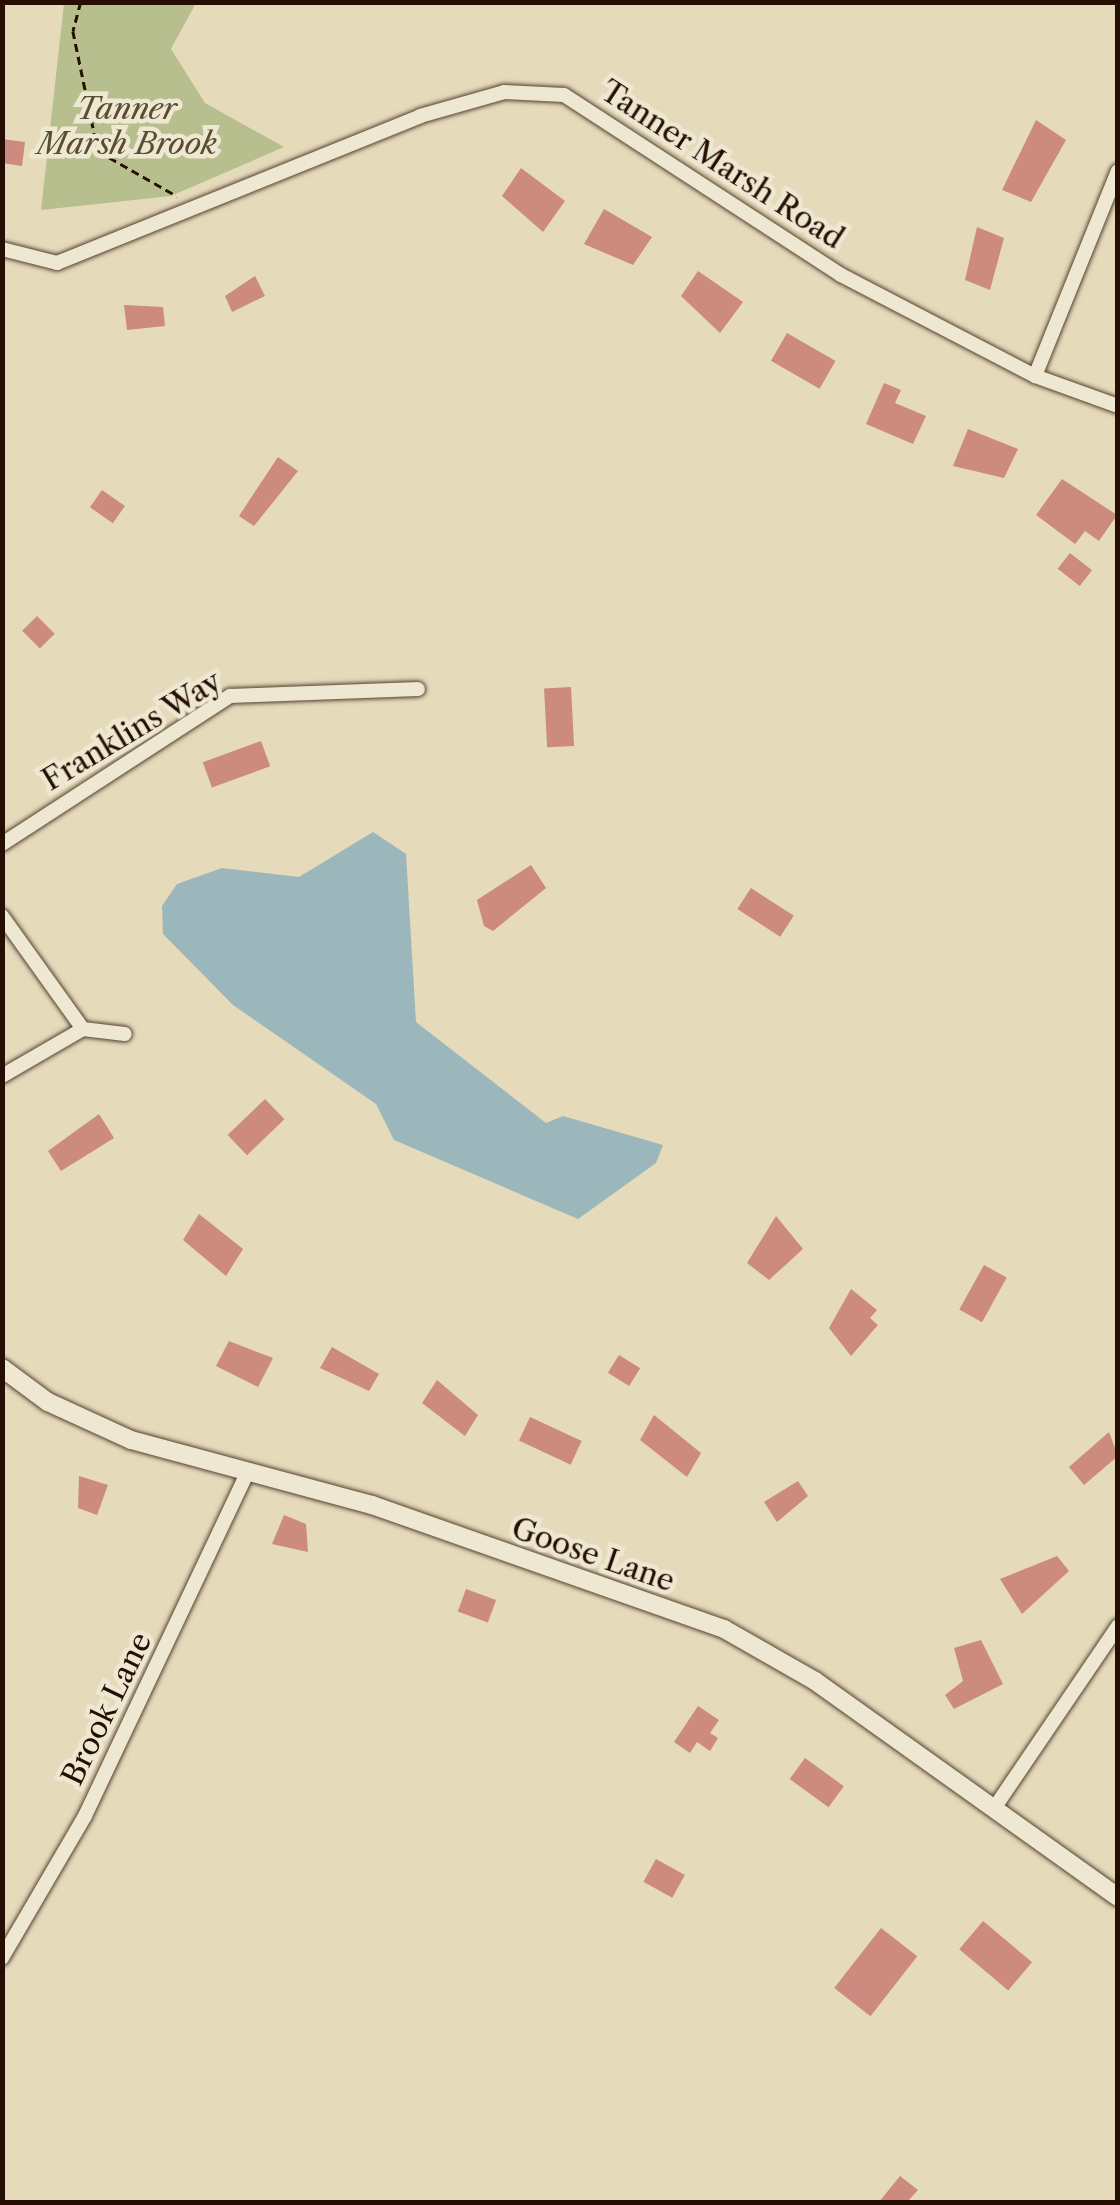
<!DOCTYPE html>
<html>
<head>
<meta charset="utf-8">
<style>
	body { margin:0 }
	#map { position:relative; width:1120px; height:2205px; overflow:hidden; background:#e5daba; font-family:"Libre Caslon Text",serif }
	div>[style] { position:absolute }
	.green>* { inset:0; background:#b7bf8e }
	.water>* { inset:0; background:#9cb7bc }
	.building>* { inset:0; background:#cd8a7f; transform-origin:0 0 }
	.path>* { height:2.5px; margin-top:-1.25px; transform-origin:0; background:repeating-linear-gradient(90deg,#260f02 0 8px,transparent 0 13px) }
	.roads { filter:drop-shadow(0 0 2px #564230) drop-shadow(0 0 2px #564230) }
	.minor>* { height:14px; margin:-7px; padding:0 7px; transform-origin:7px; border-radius:7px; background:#eee7d2 }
	.tertiary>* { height:18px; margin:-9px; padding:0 9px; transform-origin:9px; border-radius:9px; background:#eee7d2 }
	span { translate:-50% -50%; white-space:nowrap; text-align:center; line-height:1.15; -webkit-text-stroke:9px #eee7d2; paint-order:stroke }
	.park-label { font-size:30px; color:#594d33; font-style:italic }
	.street-label { font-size:30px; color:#260f02 }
	.frame { position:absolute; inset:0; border:5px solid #260f02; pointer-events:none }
</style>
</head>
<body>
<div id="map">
	<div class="green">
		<div style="clip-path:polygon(64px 3px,196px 3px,171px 49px,205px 103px,284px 147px,171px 196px,41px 210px)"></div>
	</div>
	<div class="water">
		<div style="clip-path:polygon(373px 832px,406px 854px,416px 1022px,546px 1123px,563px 1116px,663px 1145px,656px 1163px,578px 1219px,394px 1140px,376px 1104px,233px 1005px,163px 934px,162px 906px,177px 884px,222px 868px,299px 877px)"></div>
	</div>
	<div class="building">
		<div style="clip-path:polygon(1036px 120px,1066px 140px,1031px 202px,1002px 190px)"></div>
		<div style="clip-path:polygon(2px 139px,25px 142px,22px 166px,2px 163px)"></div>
		<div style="clip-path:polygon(521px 168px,565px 201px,543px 232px,502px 196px)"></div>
		<div style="clip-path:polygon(604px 209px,652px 237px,633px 265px,584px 244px)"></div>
		<div style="clip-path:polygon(977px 227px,1004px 238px,990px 290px,965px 280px)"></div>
		<div style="clip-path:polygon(698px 271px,743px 302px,720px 333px,681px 296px)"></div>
		<div style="clip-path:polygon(255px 276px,265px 296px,232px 312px,225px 296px)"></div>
		<div style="clip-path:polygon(124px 305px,163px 307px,165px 326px,127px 330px)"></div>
		<div style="left:787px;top:333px;width:56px;height:32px;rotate:30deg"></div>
		<div style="clip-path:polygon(884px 383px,901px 390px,895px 403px,926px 416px,913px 444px,866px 424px)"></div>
		<div style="clip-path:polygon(968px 429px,1018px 449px,1004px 478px,953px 466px)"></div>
		<div style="clip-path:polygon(278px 457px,298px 471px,254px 526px,239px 516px)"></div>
		<div style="clip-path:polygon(1062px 479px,1117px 515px,1099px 541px,1085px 531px,1075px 544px,1036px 515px)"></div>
		<div style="left:102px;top:490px;width:28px;height:21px;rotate:35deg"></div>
		<div style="left:1070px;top:553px;width:28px;height:20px;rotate:38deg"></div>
		<div style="left:37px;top:616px;width:25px;height:21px;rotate:45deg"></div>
		<div style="left:571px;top:687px;width:59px;height:27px;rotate:87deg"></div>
		<div style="left:261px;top:741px;width:27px;height:62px;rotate:70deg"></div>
		<div style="clip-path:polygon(531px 865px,546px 888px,493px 931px,484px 926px,477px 900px)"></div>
		<div style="left:751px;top:888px;width:51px;height:25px;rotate:33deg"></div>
		<div style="left:265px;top:1099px;width:28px;height:52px;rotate:46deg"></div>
		<div style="clip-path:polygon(99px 1114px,114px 1138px,61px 1171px,48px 1151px)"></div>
		<div style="clip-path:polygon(199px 1214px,243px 1249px,226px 1276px,183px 1240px)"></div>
		<div style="clip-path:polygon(776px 1216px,803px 1249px,769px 1280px,747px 1263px)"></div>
		<div style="left:984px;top:1265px;width:26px;height:51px;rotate:29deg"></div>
		<div style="clip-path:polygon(851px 1289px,877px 1310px,870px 1318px,878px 1325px,851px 1356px,829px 1328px)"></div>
		<div style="clip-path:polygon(229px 1341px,273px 1358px,258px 1387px,216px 1366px)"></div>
		<div style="clip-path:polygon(332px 1347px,379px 1374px,369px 1391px,320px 1368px)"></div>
		<div style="left:619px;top:1355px;width:25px;height:21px;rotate:32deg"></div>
		<div style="clip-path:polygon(437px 1380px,478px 1415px,465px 1436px,422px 1403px)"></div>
		<div style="clip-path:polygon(654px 1415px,701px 1453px,687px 1477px,640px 1440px)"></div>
		<div style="left:530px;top:1417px;width:57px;height:26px;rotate:25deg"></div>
		<div style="clip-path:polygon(1109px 1432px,1118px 1456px,1084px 1485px,1069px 1467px)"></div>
		<div style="clip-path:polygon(79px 1476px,108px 1485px,97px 1515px,78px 1508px)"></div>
		<div style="clip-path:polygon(798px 1481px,808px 1496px,777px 1522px,764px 1502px)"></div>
		<div style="clip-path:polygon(284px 1515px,306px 1524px,308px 1552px,272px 1544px)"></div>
		<div style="clip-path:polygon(1057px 1556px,1069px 1571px,1022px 1614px,1000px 1579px)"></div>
		<div style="left:466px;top:1589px;width:32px;height:24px;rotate:20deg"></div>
		<div style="clip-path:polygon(981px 1640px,1003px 1684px,954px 1709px,945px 1695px,963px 1681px,954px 1648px)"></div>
		<div style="clip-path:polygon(698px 1706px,719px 1720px,710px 1733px,718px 1738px,710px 1751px,697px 1742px,690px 1753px,674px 1742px)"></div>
		<div style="left:805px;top:1758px;width:48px;height:26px;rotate:36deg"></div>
		<div style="left:656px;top:1859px;width:33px;height:26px;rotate:29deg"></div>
		<div style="left:983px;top:1921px;width:64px;height:37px;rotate:40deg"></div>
		<div style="left:881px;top:1928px;width:46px;height:76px;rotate:38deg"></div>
		<div style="clip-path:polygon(900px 2176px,918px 2190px,907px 2202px,879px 2202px)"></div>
	</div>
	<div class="path">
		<div style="left:81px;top:2px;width:30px;rotate:105deg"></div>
		<div style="left:73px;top:31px;width:123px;rotate:78.2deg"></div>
		<div style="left:98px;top:151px;width:91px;rotate:29.7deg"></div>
	</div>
	<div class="roads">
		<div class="minor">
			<div style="left:2px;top:249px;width:57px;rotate:14.3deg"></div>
			<div style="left:57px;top:263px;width:392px;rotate:-22deg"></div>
			<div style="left:420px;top:116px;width:87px;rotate:-15.9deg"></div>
			<div style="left:504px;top:92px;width:60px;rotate:2.9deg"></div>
			<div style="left:564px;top:95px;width:330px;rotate:33deg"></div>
			<div style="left:841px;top:275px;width:219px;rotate:27.5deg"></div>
			<div style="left:1035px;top:376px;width:88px;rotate:19.9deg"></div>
			<div style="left:1035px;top:376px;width:221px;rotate:-68deg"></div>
			<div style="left:2px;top:844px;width:272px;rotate:-33deg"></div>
			<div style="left:230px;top:696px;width:188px;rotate:-2.1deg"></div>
			<div style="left:2px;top:916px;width:139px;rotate:54.4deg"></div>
			<div style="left:83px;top:1029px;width:94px;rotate:149.9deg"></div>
			<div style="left:83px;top:1029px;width:42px;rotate:6.8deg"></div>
			<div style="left:995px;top:1807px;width:219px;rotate:-55.8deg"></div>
			<div style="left:2px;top:1958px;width:164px;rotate:-59.7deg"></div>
			<div style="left:85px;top:1816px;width:376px;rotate:-64.7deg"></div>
		</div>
		<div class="tertiary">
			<div style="left:2px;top:1368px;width:57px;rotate:36.5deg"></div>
			<div style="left:48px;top:1402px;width:91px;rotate:24.6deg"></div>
			<div style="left:131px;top:1440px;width:250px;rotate:15.1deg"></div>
			<div style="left:372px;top:1505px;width:373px;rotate:19.4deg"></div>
			<div style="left:724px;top:1629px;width:105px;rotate:29.7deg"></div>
			<div style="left:815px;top:1681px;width:372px;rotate:35.5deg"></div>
		</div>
	</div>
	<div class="park-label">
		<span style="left:127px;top:126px">Tanner<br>Marsh Brook</span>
	</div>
	<div class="street-label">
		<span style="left:722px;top:165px;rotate:33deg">Tanner Marsh Road</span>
		<span style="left:132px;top:731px;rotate:-31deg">Franklins Way</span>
		<span style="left:593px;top:1555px;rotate:19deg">Goose Lane</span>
		<span style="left:107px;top:1709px;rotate:-64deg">Brook Lane</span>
	</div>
	<div class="frame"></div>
</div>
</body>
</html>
